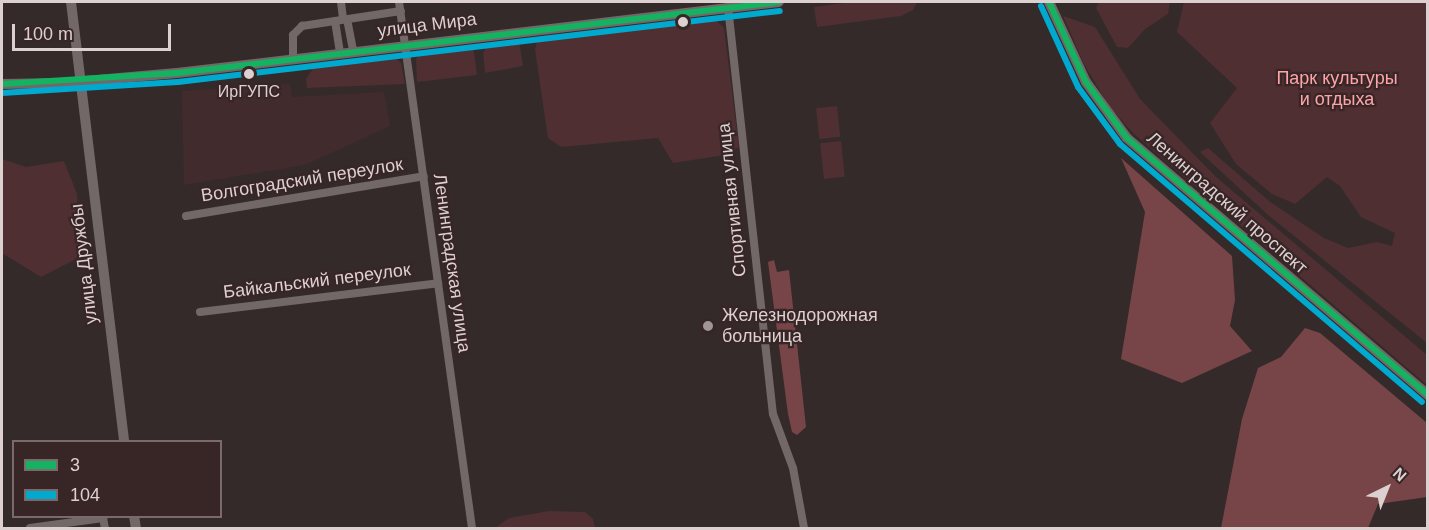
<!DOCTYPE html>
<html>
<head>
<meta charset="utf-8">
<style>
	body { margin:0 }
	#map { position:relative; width:1429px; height:530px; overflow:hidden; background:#342a2a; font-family:Arial,sans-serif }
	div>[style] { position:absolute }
	.built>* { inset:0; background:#422b2c }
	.green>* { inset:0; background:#4f2f31; transform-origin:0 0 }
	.forest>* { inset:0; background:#774547 }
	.minor>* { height:8px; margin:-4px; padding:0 4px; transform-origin:4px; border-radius:4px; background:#726868 }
	.tertiary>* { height:10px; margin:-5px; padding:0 5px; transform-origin:5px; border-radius:5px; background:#726868 }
	.bus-1>* { height:6px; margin:-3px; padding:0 3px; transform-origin:3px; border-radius:3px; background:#13b361 }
	.bus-2>* { height:6px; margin:-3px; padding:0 3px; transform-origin:3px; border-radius:3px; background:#00a9ce }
	.dots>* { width:16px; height:16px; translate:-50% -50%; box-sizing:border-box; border:3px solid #382627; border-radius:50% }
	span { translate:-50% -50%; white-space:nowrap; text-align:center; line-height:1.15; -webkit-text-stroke:4.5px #382627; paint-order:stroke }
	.bus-label { font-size:16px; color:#dcd0d0 }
	.street-label { font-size:18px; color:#dcd0d0 }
	.park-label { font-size:18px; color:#fea4a9 }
	.poi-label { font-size:18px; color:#dcd0d0 }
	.left { translate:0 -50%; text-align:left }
	.frame { position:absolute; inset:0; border:3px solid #dcd0d0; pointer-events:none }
	.legend { position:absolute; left:12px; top:440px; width:210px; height:78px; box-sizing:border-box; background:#382627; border:2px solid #7a6a6b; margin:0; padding:8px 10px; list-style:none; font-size:18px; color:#dcd0d0 }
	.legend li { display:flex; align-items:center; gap:12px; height:30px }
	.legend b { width:30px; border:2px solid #7a6a6b }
	.north { position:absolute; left:1357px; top:458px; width:60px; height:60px; -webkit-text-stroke:4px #382627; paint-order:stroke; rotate:43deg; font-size:16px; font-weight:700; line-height:24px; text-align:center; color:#dcd0d0 }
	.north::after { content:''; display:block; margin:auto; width:21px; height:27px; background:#dcd0d0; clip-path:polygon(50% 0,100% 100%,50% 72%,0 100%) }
	.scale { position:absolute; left:12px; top:24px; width:159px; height:27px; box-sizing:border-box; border:3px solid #dcd0d0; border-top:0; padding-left:8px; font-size:18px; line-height:21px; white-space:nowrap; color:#dcd0d0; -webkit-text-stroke:4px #382627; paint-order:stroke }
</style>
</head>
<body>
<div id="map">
	<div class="built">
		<div style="clip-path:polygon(290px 84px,292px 97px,384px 92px,390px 126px,305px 165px,184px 185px,182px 91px)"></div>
	</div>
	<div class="green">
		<div style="clip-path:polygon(852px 2px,916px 2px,916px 4px,913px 10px,901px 16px,817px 27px,814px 7px)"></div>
		<div style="clip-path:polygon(1099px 2px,1170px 2px,1168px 14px,1145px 29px,1128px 48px,1117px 47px,1096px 8px)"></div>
		<div style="clip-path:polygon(1184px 2px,1427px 2px,1427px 343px,1268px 215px,1200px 152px,1208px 148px,1269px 201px,1324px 238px,1348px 248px,1377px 242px,1392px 246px,1395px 233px,1361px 217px,1340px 186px,1327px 177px,1295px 204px,1272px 194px,1236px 164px,1210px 123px,1237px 88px,1177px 32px)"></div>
		<div style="clip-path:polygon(1063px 16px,1095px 27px,1140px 99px,1216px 177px,1427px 355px,1427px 385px,1133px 133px,1109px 106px,1084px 64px)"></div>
		<div style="clip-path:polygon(716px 20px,724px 28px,739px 147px,725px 155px,673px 163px,658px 138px,561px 147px,548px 138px,535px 50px,538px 37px)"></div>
		<div style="clip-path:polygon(519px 40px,523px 66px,485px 73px,483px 53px,488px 44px)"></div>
		<div style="clip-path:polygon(473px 44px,477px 75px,417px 82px,416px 59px,422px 52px)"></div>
		<div style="clip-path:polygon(393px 56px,401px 63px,405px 84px,307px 88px,306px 79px,314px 67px)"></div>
		<div style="left:837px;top:106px;width:31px;height:21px;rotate:84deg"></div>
		<div style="left:841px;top:141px;width:36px;height:21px;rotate:84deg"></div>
		<div style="clip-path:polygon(2px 159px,26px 167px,64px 161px,77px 194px,80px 257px,41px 277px,2px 253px)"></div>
		<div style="clip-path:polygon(549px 511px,585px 512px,593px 519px,595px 528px,495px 528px,509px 518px)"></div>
	</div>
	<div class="forest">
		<div style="clip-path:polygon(1121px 158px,1232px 256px,1235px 300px,1230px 326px,1252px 351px,1182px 383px,1121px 359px,1145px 212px)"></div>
		<div style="clip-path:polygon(774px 260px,777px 272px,789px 270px,806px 427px,797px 435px,792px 432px,788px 414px,768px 262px)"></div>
		<div style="clip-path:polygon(1305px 328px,1320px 333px,1427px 423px,1427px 497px,1378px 504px,1368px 528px,1221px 528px,1242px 419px,1258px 368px,1281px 357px)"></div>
	</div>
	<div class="minor">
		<div style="left:341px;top:2px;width:17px;rotate:83deg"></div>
		<div style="left:399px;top:2px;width:531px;rotate:82.1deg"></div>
		<div style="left:728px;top:7px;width:409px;rotate:83.7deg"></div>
		<div style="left:773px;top:414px;width:58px;rotate:69.7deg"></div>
		<div style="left:793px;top:468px;width:61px;rotate:79.6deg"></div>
		<div style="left:347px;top:19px;width:33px;rotate:79deg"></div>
		<div style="left:335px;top:21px;width:31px;rotate:81deg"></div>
		<div style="left:293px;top:58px;width:23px;rotate:-90deg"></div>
		<div style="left:293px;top:35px;width:13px;rotate:-45deg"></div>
		<div style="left:302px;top:26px;width:100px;rotate:-8.6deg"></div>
		<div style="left:186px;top:216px;width:241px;rotate:-9.5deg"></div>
		<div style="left:200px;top:312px;width:240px;rotate:-6.9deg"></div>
		<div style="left:30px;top:528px;width:74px;rotate:-7.8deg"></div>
		<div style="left:103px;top:518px;width:10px;rotate:79deg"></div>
	</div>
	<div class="tertiary">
		<div style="left:71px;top:2px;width:443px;rotate:83.1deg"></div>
		<div style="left:1049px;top:2px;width:88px;rotate:65.2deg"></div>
		<div style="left:1086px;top:82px;width:69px;rotate:53.8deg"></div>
		<div style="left:1127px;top:138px;width:396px;rotate:40.5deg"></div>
		<div style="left:2px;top:84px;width:60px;rotate:-1deg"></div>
		<div style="left:62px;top:83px;width:115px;rotate:-5deg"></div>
		<div style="left:177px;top:73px;width:606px;rotate:-6.73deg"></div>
		<div style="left:134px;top:516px;width:12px;rotate:81deg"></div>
	</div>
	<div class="bus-1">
		<div style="left:1049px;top:2px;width:88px;rotate:65.2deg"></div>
		<div style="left:1086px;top:82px;width:69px;rotate:53.8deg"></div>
		<div style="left:1127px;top:138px;width:396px;rotate:40.5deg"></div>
		<div style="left:2px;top:84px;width:175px;rotate:-3.6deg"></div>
		<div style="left:177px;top:73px;width:606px;rotate:-6.73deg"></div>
	</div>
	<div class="bus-2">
		<div style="left:1041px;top:6px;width:89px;rotate:65.4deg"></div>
		<div style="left:1078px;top:87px;width:71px;rotate:53.6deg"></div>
		<div style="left:1120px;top:144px;width:397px;rotate:40.5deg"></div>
		<div style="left:2px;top:93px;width:176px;rotate:-3.6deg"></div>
		<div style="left:178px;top:82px;width:606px;rotate:-6.73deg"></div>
	</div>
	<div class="dots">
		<div style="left:683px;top:22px;background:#dcd0d0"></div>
		<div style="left:249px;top:74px;background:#dcd0d0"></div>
		<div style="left:708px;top:326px;background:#a19696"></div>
	</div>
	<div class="bus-label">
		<span style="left:249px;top:92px">ИрГУПС</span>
	</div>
	<div class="street-label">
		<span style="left:427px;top:25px;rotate:-7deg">улица Мира</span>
		<span style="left:302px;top:180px;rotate:-9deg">Волгоградский переулок</span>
		<span style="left:732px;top:200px;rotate:-96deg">Спортивная улица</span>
		<span style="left:1227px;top:203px;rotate:41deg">Ленинградский проспект</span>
		<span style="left:452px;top:263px;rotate:82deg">Ленинградская улица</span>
		<span style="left:84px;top:264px;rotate:-97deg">улица Дружбы</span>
		<span style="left:317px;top:281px;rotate:-7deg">Байкальский переулок</span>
	</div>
	<div class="park-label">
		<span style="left:1337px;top:89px">Парк культуры<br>и отдыха</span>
	</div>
	<div class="poi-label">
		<span class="left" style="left:722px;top:326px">Железнодорожная<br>больница</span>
	</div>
	<div class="frame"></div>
	<ul class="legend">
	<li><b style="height:8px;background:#13b361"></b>3</li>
	<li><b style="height:8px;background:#00a9ce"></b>104</li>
	</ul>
	<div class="north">N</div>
	<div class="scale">100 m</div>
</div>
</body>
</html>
